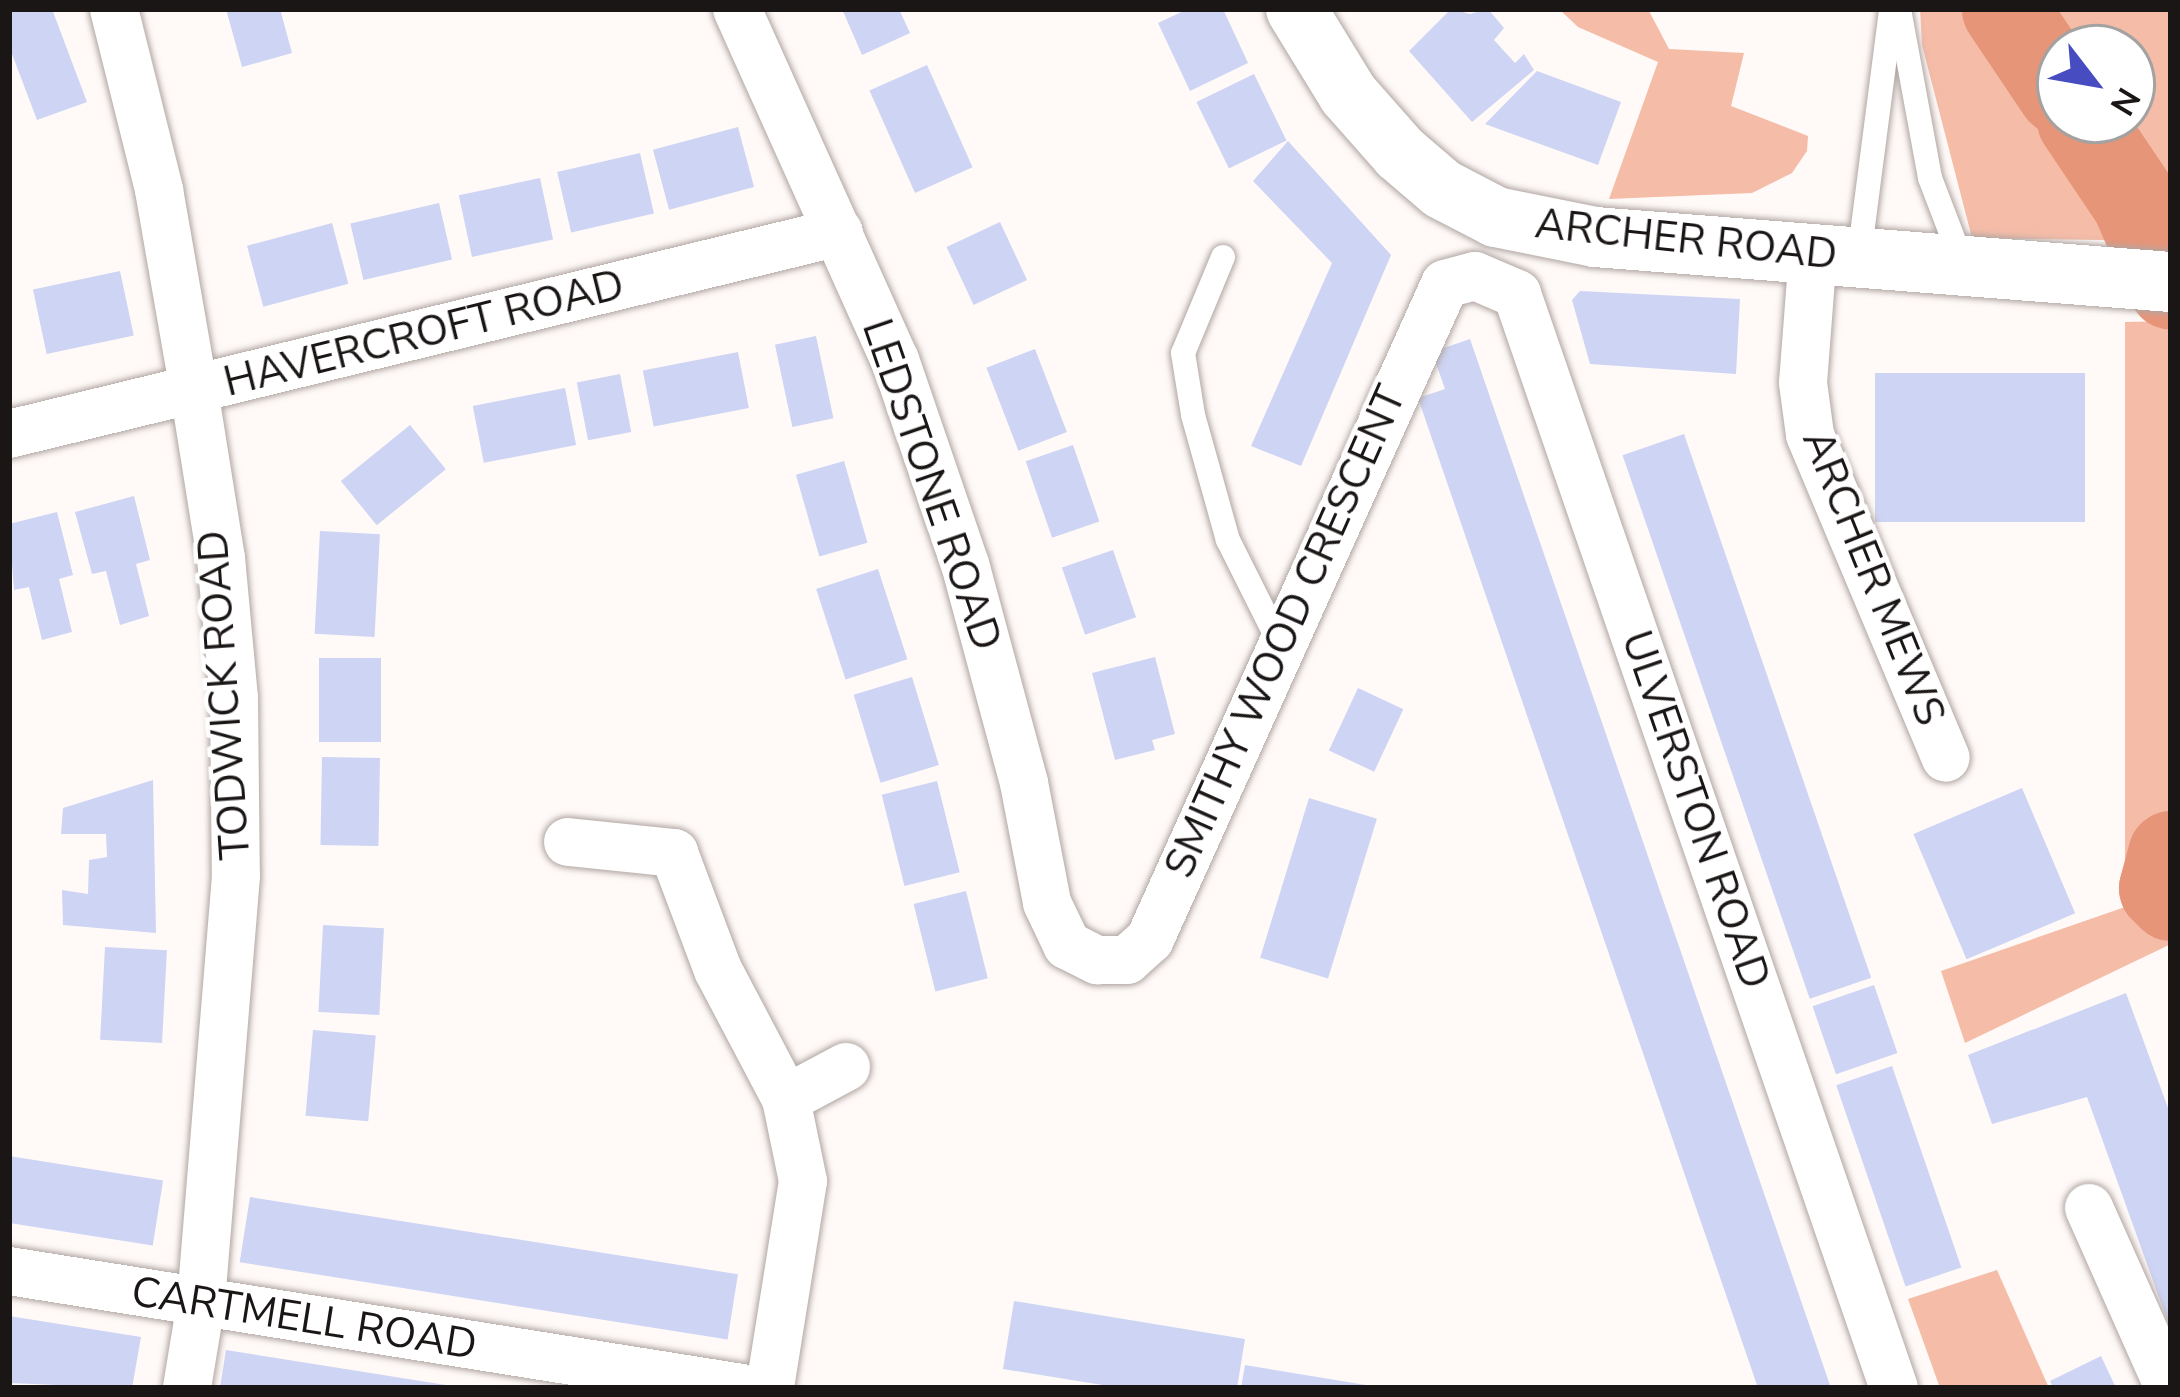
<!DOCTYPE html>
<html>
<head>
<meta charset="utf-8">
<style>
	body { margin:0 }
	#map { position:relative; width:2180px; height:1397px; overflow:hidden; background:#fffaf8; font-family:"Nunito Sans",sans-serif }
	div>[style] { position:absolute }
	.green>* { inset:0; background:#f5bca8 }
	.river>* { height:87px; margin:-43.5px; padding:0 43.5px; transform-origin:43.5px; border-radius:43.5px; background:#e79579 }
	.building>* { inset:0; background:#ced4f3; transform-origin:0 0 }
	.roads { filter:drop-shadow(0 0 3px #b1a6a2) drop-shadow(0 0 3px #b1a6a2) }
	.service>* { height:24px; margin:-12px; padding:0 12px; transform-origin:12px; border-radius:12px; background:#fff }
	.minor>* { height:48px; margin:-24px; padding:0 24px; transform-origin:24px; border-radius:24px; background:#fff }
	.tertiary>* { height:60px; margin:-30px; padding:0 30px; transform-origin:30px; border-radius:30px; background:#fff }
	span { translate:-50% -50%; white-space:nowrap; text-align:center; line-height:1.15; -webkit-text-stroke:9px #fff; paint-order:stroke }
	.street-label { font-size:42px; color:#1a1615 }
	.frame { position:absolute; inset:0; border:12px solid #1a1615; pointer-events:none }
	.north { position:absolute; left:2036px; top:24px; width:120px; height:120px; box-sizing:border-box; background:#fff; border:3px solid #a3a2a1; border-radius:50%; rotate:121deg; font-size:33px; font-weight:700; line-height:48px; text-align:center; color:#1a1615 }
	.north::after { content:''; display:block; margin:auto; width:42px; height:54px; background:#474cc1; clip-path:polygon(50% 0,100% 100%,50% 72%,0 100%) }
</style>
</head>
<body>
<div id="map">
	<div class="green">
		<div style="clip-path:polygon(1559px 9px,1648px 9px,1669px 49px,1744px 53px,1731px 106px,1808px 136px,1807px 151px,1792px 173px,1752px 193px,1609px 199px,1658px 62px,1578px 27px)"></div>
		<div style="clip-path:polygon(evenodd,1920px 9px,2171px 9px,2171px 241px,1972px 238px,1922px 45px,1920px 9px,2060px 48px,2132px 48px,2132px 120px,2060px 120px,2060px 48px)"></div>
		<div style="clip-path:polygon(2171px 321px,2171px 944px,1965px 1043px,1941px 971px,2125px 907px,2125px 322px)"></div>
		<div style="clip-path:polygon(1997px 1270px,2049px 1388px,1940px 1388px,1908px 1299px)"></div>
	</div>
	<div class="river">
		<div style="left:2005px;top:9px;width:99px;rotate:56.1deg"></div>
		<div style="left:2080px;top:120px;width:99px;rotate:56.1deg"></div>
		<div style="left:2135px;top:202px;width:91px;rotate:66.8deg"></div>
		<div style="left:2171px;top:854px;width:35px;rotate:105deg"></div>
		<div style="left:2162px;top:888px;width:13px;rotate:45deg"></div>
	</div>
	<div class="building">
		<div style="clip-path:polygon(9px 9px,52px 9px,87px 102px,37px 120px,9px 46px)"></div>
		<div style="clip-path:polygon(226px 9px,280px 9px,292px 53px,242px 67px)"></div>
		<div style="clip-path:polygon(842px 9px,899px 9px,910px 33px,862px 55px)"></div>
		<div style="clip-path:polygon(1188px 9px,1223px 9px,1248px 63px,1190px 91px,1158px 23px)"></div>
		<div style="clip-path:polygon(1451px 9px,1470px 14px,1488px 9px,1504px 28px,1494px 40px,1515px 63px,1524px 54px,1534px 70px,1472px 122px,1409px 51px)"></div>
		<div style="left:927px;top:65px;width:112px;height:63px;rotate:66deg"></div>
		<div style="clip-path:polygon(1537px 71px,1621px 102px,1598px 165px,1485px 124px)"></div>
		<div style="left:1254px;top:74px;width:74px;height:64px;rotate:64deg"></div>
		<div style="left:738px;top:127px;width:62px;height:88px;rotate:75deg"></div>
		<div style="clip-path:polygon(1288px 141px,1391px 255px,1301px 466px,1251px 446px,1332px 263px,1253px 181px)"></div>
		<div style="left:640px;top:153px;width:62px;height:85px;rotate:77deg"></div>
		<div style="left:540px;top:178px;width:63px;height:83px;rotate:78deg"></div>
		<div style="left:439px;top:203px;width:58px;height:91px;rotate:77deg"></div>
		<div style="left:1000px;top:222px;width:64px;height:59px;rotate:65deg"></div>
		<div style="left:332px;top:223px;width:63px;height:88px;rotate:75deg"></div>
		<div style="left:120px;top:271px;width:66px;height:89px;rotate:78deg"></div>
		<div style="clip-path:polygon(1580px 291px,1740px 299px,1736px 374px,1590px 364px,1572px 300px)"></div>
		<div style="left:816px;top:336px;width:84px;height:42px;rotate:78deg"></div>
		<div style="clip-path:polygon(1470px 339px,1831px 1388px,1758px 1388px,1418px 398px,1445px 389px,1432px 352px)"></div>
		<div style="left:1035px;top:349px;width:89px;height:52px;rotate:69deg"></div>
		<div style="left:738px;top:352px;width:57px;height:97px;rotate:79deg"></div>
		<div style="left:2085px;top:373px;width:149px;height:210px;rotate:90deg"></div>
		<div style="left:620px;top:374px;width:59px;height:44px;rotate:79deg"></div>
		<div style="left:565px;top:388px;width:58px;height:94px;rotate:79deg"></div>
		<div style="left:410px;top:425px;width:57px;height:89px;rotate:51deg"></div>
		<div style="left:1684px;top:434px;width:575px;height:65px;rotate:71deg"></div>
		<div style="left:1073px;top:445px;width:81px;height:50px;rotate:71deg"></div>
		<div style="left:844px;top:461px;width:85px;height:50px;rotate:74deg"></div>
		<div style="clip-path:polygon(134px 496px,150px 560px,136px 564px,149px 616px,120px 625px,106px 571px,92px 574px,75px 512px)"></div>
		<div style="clip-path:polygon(57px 512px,73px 575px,59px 579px,72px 632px,42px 640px,29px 587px,14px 590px,9px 524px)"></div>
		<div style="left:320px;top:531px;width:60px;height:103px;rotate:3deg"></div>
		<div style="left:1113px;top:550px;width:71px;height:54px;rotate:71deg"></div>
		<div style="left:878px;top:569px;width:95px;height:65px;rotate:72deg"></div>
		<div style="clip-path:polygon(1155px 657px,1175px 734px,1152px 740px,1155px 750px,1115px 760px,1092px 673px)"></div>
		<div style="left:319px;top:658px;width:62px;height:84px"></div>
		<div style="left:912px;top:677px;width:92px;height:61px;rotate:73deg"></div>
		<div style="left:1358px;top:688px;width:50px;height:69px;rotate:25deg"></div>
		<div style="left:322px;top:757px;width:58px;height:88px;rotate:1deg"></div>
		<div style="clip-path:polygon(153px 780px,156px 933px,63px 925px,62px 890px,88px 894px,89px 860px,107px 857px,106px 834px,61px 834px,63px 808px)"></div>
		<div style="left:937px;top:781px;width:94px;height:57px;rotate:76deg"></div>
		<div style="left:2022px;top:788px;width:136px;height:118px;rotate:67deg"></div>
		<div style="left:1309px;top:798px;width:71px;height:167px;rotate:17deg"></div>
		<div style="left:966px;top:891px;width:90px;height:54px;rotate:76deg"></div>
		<div style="left:323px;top:925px;width:61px;height:87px;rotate:3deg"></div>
		<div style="left:105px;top:947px;width:62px;height:93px;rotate:3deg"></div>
		<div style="left:1874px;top:985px;width:72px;height:65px;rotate:71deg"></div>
		<div style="clip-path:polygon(2126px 993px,2171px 1116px,2170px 1328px,2087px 1097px,1992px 1124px,1968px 1055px)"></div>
		<div style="left:313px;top:1030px;width:63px;height:86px;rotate:5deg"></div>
		<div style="left:1892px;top:1066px;width:213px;height:59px;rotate:71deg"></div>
		<div style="left:9px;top:1156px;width:156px;height:66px;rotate:9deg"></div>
		<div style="left:250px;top:1197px;width:494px;height:66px;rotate:9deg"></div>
		<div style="clip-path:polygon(1014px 1301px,1245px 1339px,1237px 1388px,1121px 1388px,1003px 1369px)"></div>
		<div style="clip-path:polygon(9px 1316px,141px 1337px,132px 1388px,9px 1383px)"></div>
		<div style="clip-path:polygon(226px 1350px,446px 1385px,446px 1388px,220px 1388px)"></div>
		<div style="clip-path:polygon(2101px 1356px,2116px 1388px,2053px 1388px,2050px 1381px)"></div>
		<div style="clip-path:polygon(1245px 1365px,1366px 1385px,1366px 1388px,1241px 1388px)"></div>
	</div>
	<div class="roads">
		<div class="service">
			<div style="left:1899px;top:9px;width:172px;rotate:79.6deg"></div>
			<div style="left:1930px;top:178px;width:90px;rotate:69.1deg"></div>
			<div style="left:1223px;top:257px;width:104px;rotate:112.6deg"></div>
			<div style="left:1183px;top:353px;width:63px;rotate:80.8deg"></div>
			<div style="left:1193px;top:415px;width:130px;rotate:74.4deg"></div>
			<div style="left:1228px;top:540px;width:119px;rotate:63.4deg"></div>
			<div style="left:1859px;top:257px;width:250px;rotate:-82.6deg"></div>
		</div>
		<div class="minor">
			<div style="left:114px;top:9px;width:187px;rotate:76deg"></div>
			<div style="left:159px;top:190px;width:203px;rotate:80.1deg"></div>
			<div style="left:194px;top:390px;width:170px;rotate:80.9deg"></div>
			<div style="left:221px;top:558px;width:141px;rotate:84.7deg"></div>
			<div style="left:234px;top:698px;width:178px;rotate:89.4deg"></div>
			<div style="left:236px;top:876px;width:428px;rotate:94.7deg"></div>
			<div style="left:201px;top:1303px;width:86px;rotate:99.4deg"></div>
			<div style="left:737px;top:9px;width:385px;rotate:65.8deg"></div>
			<div style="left:895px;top:360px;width:216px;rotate:71.1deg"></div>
			<div style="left:965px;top:564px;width:227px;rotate:74.9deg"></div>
			<div style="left:1024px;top:783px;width:122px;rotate:79.1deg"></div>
			<div style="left:1047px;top:903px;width:47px;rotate:64.5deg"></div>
			<div style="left:1067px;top:945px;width:34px;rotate:27deg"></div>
			<div style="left:1097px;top:960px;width:30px"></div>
			<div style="left:1127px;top:960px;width:31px;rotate:-42deg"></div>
			<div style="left:1150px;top:939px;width:718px;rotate:-65.75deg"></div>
			<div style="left:1445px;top:284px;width:31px;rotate:-15deg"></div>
			<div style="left:1475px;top:276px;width:46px;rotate:23.2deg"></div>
			<div style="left:1517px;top:294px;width:1157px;rotate:70.99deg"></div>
			<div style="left:1813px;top:253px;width:130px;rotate:94.4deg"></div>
			<div style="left:1803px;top:383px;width:52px;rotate:82.3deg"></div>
			<div style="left:1810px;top:435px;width:350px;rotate:67.2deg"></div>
			<div style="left:9px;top:434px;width:854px;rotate:-13.68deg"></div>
			<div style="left:568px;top:842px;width:107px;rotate:5.9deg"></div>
			<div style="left:674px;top:853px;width:125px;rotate:69.4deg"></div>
			<div style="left:718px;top:970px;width:146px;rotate:62.2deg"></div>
			<div style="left:786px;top:1099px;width:84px;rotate:78.3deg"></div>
			<div style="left:803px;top:1181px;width:210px;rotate:99.1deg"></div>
			<div style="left:786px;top:1099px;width:68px;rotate:-28.1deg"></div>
			<div style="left:2089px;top:1208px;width:197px;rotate:66deg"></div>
			<div style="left:9px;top:1271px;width:742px;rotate:9.07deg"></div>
		</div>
		<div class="tertiary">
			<div style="left:1296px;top:9px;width:100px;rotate:58.5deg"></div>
			<div style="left:1348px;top:94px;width:79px;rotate:48.6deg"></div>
			<div style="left:1400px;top:153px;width:55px;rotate:40.6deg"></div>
			<div style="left:1442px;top:189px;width:61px;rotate:27.4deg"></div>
			<div style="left:1496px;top:217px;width:101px;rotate:11.4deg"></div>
			<div style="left:1595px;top:237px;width:578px;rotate:4.47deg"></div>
		</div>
	</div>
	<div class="street-label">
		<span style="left:1686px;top:240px;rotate:6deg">ARCHER ROAD</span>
		<span style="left:424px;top:334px;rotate:-14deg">HAVERCROFT ROAD</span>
		<span style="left:931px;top:485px;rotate:71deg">LEDSTONE ROAD</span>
		<span style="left:1873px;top:578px;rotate:68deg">ARCHER MEWS</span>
		<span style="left:1286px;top:632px;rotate:-66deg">SMITHY WOOD CRESCENT</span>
		<span style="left:225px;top:695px;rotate:-94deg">TODWICK ROAD</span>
		<span style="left:1695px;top:810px;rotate:71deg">ULVERSTON ROAD</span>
		<span style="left:304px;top:1319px;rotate:9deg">CARTMELL ROAD</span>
	</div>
	<div class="frame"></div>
	<div class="north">N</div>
</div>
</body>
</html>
